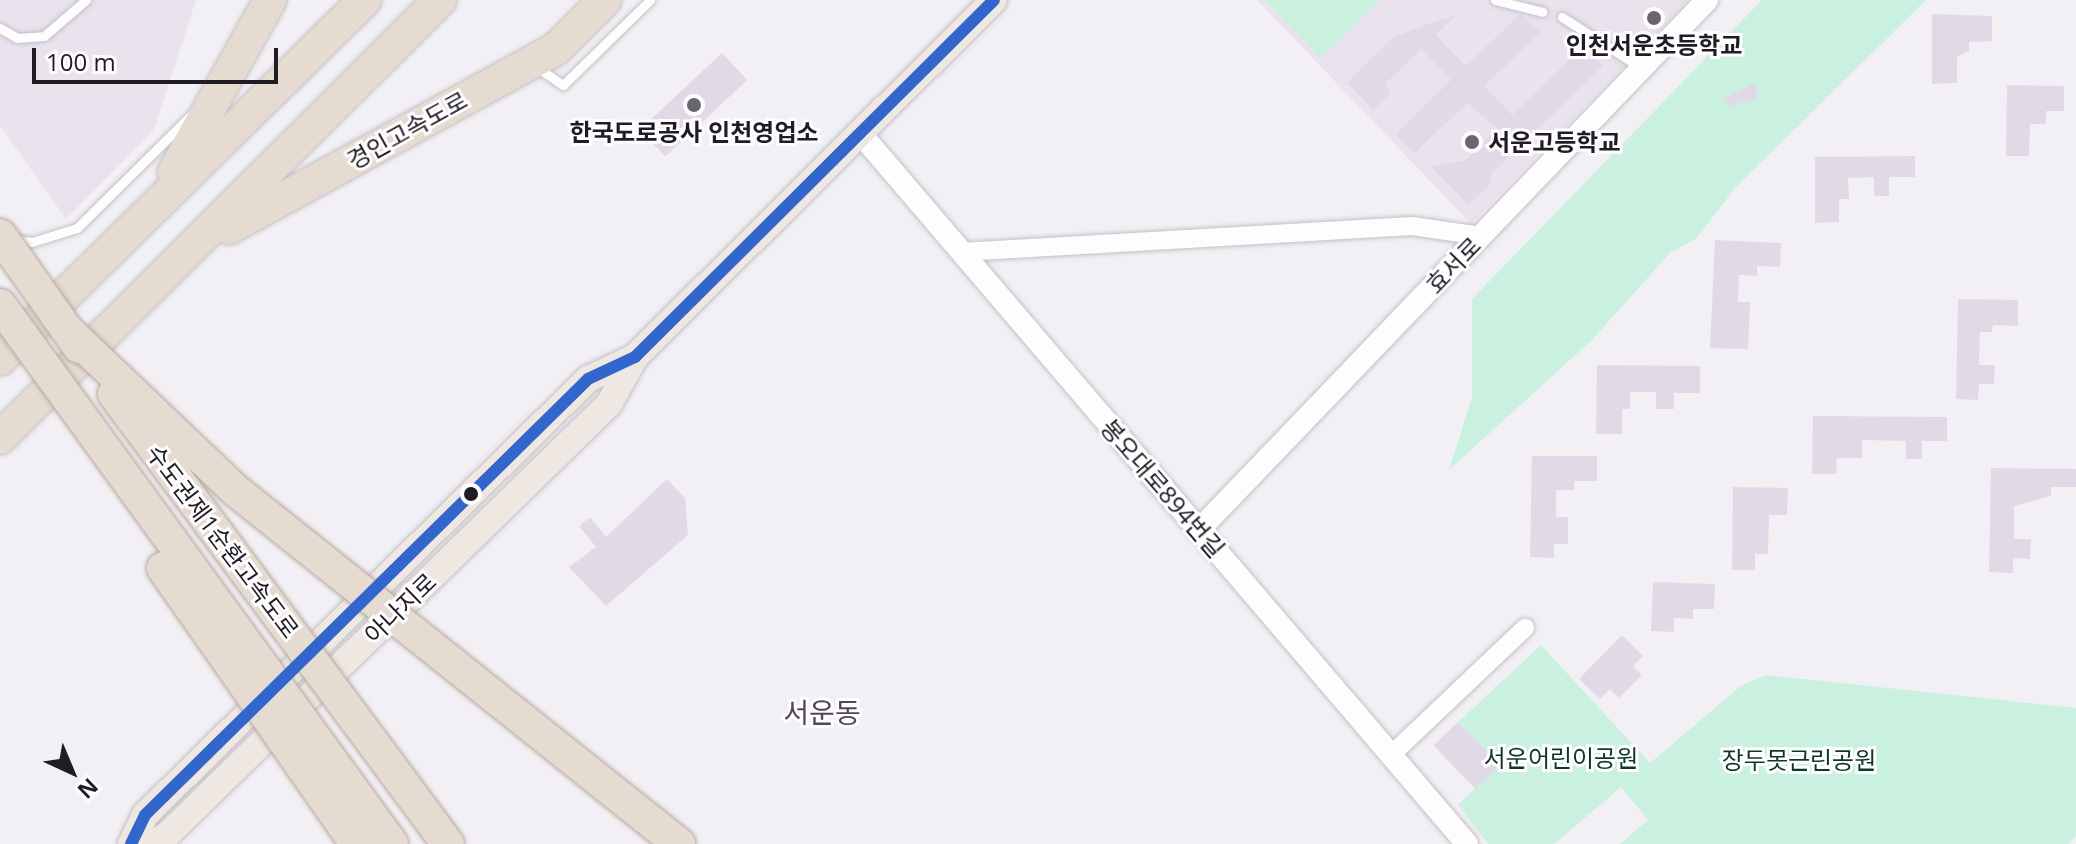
<!DOCTYPE html>
<html>
<head>
<meta charset="utf-8">
<style>
	body { margin:0 }
	#map { position:relative; width:2076px; height:844px; overflow:hidden; background:#f3f0f5; font-family:"Open Sans","Noto Sans KR",sans-serif }
	div>[style] { position:absolute }
	.built>* { inset:0; background:#eae3ee }
	.green>* { inset:0; background:#caf1e0 }
	.building>* { inset:0; background:#e2d9e7; transform-origin:0 0 }
	.roads { filter:drop-shadow(0 0 2px #c4c1c6) drop-shadow(0 0 2px #c4c1c6) }
	.service>* { height:9px; margin:-4.5px; padding:0 4.5px; transform-origin:4.5px; border-radius:4.5px; background:#fdfdfe }
	.minor>* { height:18px; margin:-9px; padding:0 9px; transform-origin:9px; border-radius:9px; background:#fdfdfe }
	.tertiary>* { height:22px; margin:-11px; padding:0 11px; transform-origin:11px; border-radius:11px; background:#fdfdfe }
	.primary>* { height:26px; margin:-13px; padding:0 13px; transform-origin:13px; border-radius:13px; background:#efe8e2 }
	.motorway>* { height:32px; margin:-16px; padding:0 16px; transform-origin:16px; border-radius:16px; background:#e5dbd0 }
	.bridges { filter:drop-shadow(0 0 2px #b5aa9f) drop-shadow(0 0 2px #b5aa9f) }
	.motorway-bridge>* { height:32px; margin:-16px; padding:0 16px; transform-origin:16px; border-radius:16px; background:#e5dbd0 }
	.bus-1>* { height:12px; margin:-6px; padding:0 6px; transform-origin:6px; border-radius:6px; background:#36c }
	.dots>* { width:22px; height:22px; translate:-50% -50%; box-sizing:border-box; border:4px solid #fefcff; border-radius:50% }
	span { translate:-50% -50%; white-space:nowrap; text-align:center; line-height:1.15; -webkit-text-stroke:6px #fefcff; paint-order:stroke }
	.poi-label { font-size:24px; color:#1f1d21; font-weight:700 }
	.left { translate:0 -50%; text-align:left }
	.street-label { font-size:24px; color:#1f1d21 }
	.park-label { font-size:24px; color:#0a3928 }
	.quarter-label { font-size:28px; color:#504a53 }
	.north { position:absolute; left:32px; top:732px; width:80px; height:80px; -webkit-text-stroke:6px #fefcff; paint-order:stroke; rotate:136deg; font-size:22px; font-weight:700; line-height:32px; text-align:center; color:#1f1d21 }
	.north::after { content:''; display:block; margin:auto; width:28px; height:36px; background:#1f1d21; clip-path:polygon(50% 0,100% 100%,50% 72%,0 100%) }
	.scale { position:absolute; left:32px; top:48px; width:246px; height:36px; box-sizing:border-box; border:4px solid #1f1d21; border-top:0; padding-left:10px; font-size:24px; line-height:28px; white-space:nowrap; color:#1f1d21; -webkit-text-stroke:6px #fefcff; paint-order:stroke }
</style>
</head>
<body>
<div id="map">
	<div class="built">
		<div style="clip-path:polygon(0 0,196px 0,154px 130px,66px 219px,0 126px)"></div>
		<div style="clip-path:polygon(1257px 0,1688px 0,1471px 224px)"></div>
	</div>
	<div class="green">
		<div style="clip-path:polygon(1265px 0,1381px 0,1321px 58px)"></div>
		<div style="clip-path:polygon(1762px 0,1926px 0,1735px 188px,1697px 238px,1670px 253px,1592px 340px,1449px 470px,1472px 397px,1472px 299px)"></div>
		<div style="clip-path:polygon(1541px 645px,1650px 763px,1742px 685px,1766px 675px,2076px 708px,2076px 836px,2068px 844px,1620px 844px,1648px 820px,1621px 787px,1554px 844px,1488px 844px,1458px 805px,1499px 765px,1458px 722px)"></div>
	</div>
	<div class="building">
		<div style="clip-path:polygon(1457px 14px,1436px 35px,1466px 66px,1520px 14px,1541px 32px,1484px 86px,1512px 115px,1584px 46px,1603px 66px,1490px 175px,1492px 182px,1468px 205px,1431px 167px,1466px 160px,1498px 129px,1467px 103px,1415px 153px,1396px 134px,1451px 80px,1421px 49px,1385px 84px,1390px 94px,1373px 110px,1347px 83px,1395px 36px)"></div>
		<div style="clip-path:polygon(1932px 14px,1992px 16px,1992px 41px,1969px 42px,1969px 51px,1957px 57px,1957px 83px,1932px 84px)"></div>
		<div style="left:722px;top:53px;width:37px;height:112px;rotate:47deg"></div>
		<div style="clip-path:polygon(1755px 83px,1758px 98px,1730px 106px,1723px 99px)"></div>
		<div style="clip-path:polygon(2007px 85px,2064px 86px,2064px 111px,2046px 111px,2046px 124px,2030px 124px,2029px 156px,2006px 156px)"></div>
		<div style="clip-path:polygon(1915px 156px,1915px 177px,1889px 177px,1889px 196px,1874px 196px,1874px 177px,1848px 178px,1849px 199px,1839px 199px,1839px 222px,1815px 223px,1815px 157px)"></div>
		<div style="clip-path:polygon(1715px 240px,1781px 243px,1780px 267px,1757px 266px,1757px 276px,1739px 275px,1738px 302px,1750px 302px,1748px 349px,1710px 348px)"></div>
		<div style="clip-path:polygon(1958px 299px,2018px 300px,2018px 326px,1993px 325px,1992px 332px,1980px 332px,1979px 365px,1995px 365px,1994px 384px,1979px 384px,1978px 400px,1956px 399px)"></div>
		<div style="clip-path:polygon(1597px 365px,1700px 366px,1700px 393px,1674px 393px,1674px 409px,1656px 409px,1656px 392px,1630px 392px,1630px 409px,1622px 409px,1622px 434px,1596px 434px)"></div>
		<div style="clip-path:polygon(1813px 416px,1947px 417px,1947px 441px,1922px 441px,1922px 459px,1906px 459px,1906px 441px,1862px 440px,1862px 458px,1837px 458px,1836px 474px,1812px 474px)"></div>
		<div style="clip-path:polygon(1532px 456px,1597px 456px,1597px 481px,1574px 481px,1574px 490px,1556px 490px,1556px 517px,1568px 517px,1568px 544px,1554px 544px,1554px 558px,1530px 557px)"></div>
		<div style="clip-path:polygon(1991px 468px,2076px 469px,2076px 487px,2051px 487px,2051px 496px,2014px 506px,2014px 539px,2031px 539px,2030px 559px,2013px 558px,2013px 573px,1989px 572px)"></div>
		<div style="clip-path:polygon(667px 479px,685px 498px,688px 535px,606px 606px,569px 567px,596px 547px,579px 526px,590px 517px,606px 537px)"></div>
		<div style="clip-path:polygon(1733px 487px,1788px 488px,1787px 515px,1769px 515px,1768px 554px,1755px 554px,1755px 570px,1732px 570px)"></div>
		<div style="clip-path:polygon(1653px 582px,1715px 584px,1714px 609px,1693px 609px,1693px 619px,1674px 618px,1674px 632px,1651px 631px)"></div>
		<div style="clip-path:polygon(1622px 635px,1643px 656px,1633px 666px,1642px 675px,1619px 698px,1610px 689px,1600px 699px,1579px 679px)"></div>
		<div style="left:1458px;top:722px;width:60px;height:34px;rotate:46deg"></div>
	</div>
	<div class="roads">
		<div class="service">
			<div style="left:1495px;top:0;width:49px;rotate:14deg"></div>
			<div style="left:1562px;top:17px;width:93px;rotate:32.7deg"></div>
			<div style="left:0;top:28px;width:20px;rotate:30deg"></div>
			<div style="left:17px;top:38px;width:27px;rotate:-4deg"></div>
			<div style="left:44px;top:36px;width:55px;rotate:-40.6deg"></div>
			<div style="left:537px;top:67px;width:32px;rotate:35deg"></div>
			<div style="left:563px;top:85px;width:122px;rotate:-44.3deg"></div>
			<div style="left:15px;top:240px;width:17px;rotate:7deg"></div>
			<div style="left:32px;top:242px;width:47px;rotate:-17.3deg"></div>
			<div style="left:77px;top:228px;width:161px;rotate:-44.7deg"></div>
		</div>
		<div class="minor">
			<div style="left:961px;top:252px;width:452px;rotate:-3.3deg"></div>
			<div style="left:1412px;top:226px;width:70px;rotate:8.2deg"></div>
			<div style="left:1391px;top:755px;width:185px;rotate:-43.5deg"></div>
		</div>
		<div class="tertiary">
			<div style="left:860px;top:133px;width:935px;rotate:49.51deg"></div>
			<div style="left:1199px;top:530px;width:734px;rotate:-46.21deg"></div>
		</div>
		<div class="primary">
			<div style="left:131px;top:844px;width:32px;rotate:-64deg"></div>
			<div style="left:145px;top:815px;width:622px;rotate:-44.54deg"></div>
			<div style="left:588px;top:379px;width:52px;rotate:-25.1deg"></div>
			<div style="left:149px;top:844px;width:19px;rotate:-25deg"></div>
			<div style="left:166px;top:836px;width:619px;rotate:-44.28deg"></div>
			<div style="left:609px;top:404px;width:54px;rotate:-61deg"></div>
			<div style="left:635px;top:357px;width:506px;rotate:-44.84deg"></div>
		</div>
		<div class="motorway">
			<div style="left:174px;top:172px;width:197px;rotate:-60.8deg"></div>
			<div style="left:229px;top:228px;width:373px;rotate:-28.7deg"></div>
			<div style="left:556px;top:49px;width:69px;rotate:-45deg"></div>
			<div style="left:0;top:359px;width:512px;rotate:-44.53deg"></div>
			<div style="left:0;top:438px;width:621px;rotate:-44.87deg"></div>
		</div>
	</div>
	<div class="bridges">
		<div class="motorway-bridge">
			<div style="left:0;top:235px;width:137px;rotate:54.8deg"></div>
			<div style="left:0;top:305px;width:666px;rotate:53.97deg"></div>
			<div style="left:67px;top:330px;width:232px;rotate:43.6deg"></div>
			<div style="left:235px;top:490px;width:568px;rotate:38.57deg"></div>
			<div style="left:114px;top:394px;width:560px;rotate:53.42deg"></div>
			<div style="left:163px;top:568px;width:337px;rotate:55deg"></div>
		</div>
	</div>
	<div class="bus-1">
		<div style="left:131px;top:844px;width:32px;rotate:-64deg"></div>
		<div style="left:145px;top:815px;width:622px;rotate:-44.54deg"></div>
		<div style="left:588px;top:379px;width:52px;rotate:-25.1deg"></div>
		<div style="left:635px;top:357px;width:506px;rotate:-44.84deg"></div>
	</div>
	<div class="dots">
		<div style="left:1654px;top:18px;background:#69676b"></div>
		<div style="left:694px;top:105px;background:#69676b"></div>
		<div style="left:1472px;top:142px;background:#69676b"></div>
		<div style="left:471px;top:494px;background:#1f1d21"></div>
	</div>
	<div class="poi-label">
		<span style="left:1654px;top:45px">인천서운초등학교</span>
		<span style="left:694px;top:132px">한국도로공사 인천영업소</span>
		<span class="left" style="left:1488px;top:142px">서운고등학교</span>
	</div>
	<div class="street-label">
		<span style="left:407px;top:130px;rotate:-29deg">경인고속도로</span>
		<span style="left:1453px;top:265px;rotate:-46deg">효서로</span>
		<span style="left:1163px;top:488px;rotate:49deg">봉오대로894번길</span>
		<span style="left:223px;top:541px;rotate:53deg">수도권제1순환고속도로</span>
		<span style="left:400px;top:608px;rotate:-44deg">아나지로</span>
	</div>
	<div class="park-label">
		<span style="left:1561px;top:758px">서운어린이공원</span>
		<span style="left:1799px;top:760px">장두못근린공원</span>
	</div>
	<div class="quarter-label">
		<span style="left:822px;top:712px">서운동</span>
	</div>
	<div class="north">N</div>
	<div class="scale">100 m</div>
</div>
</body>
</html>
